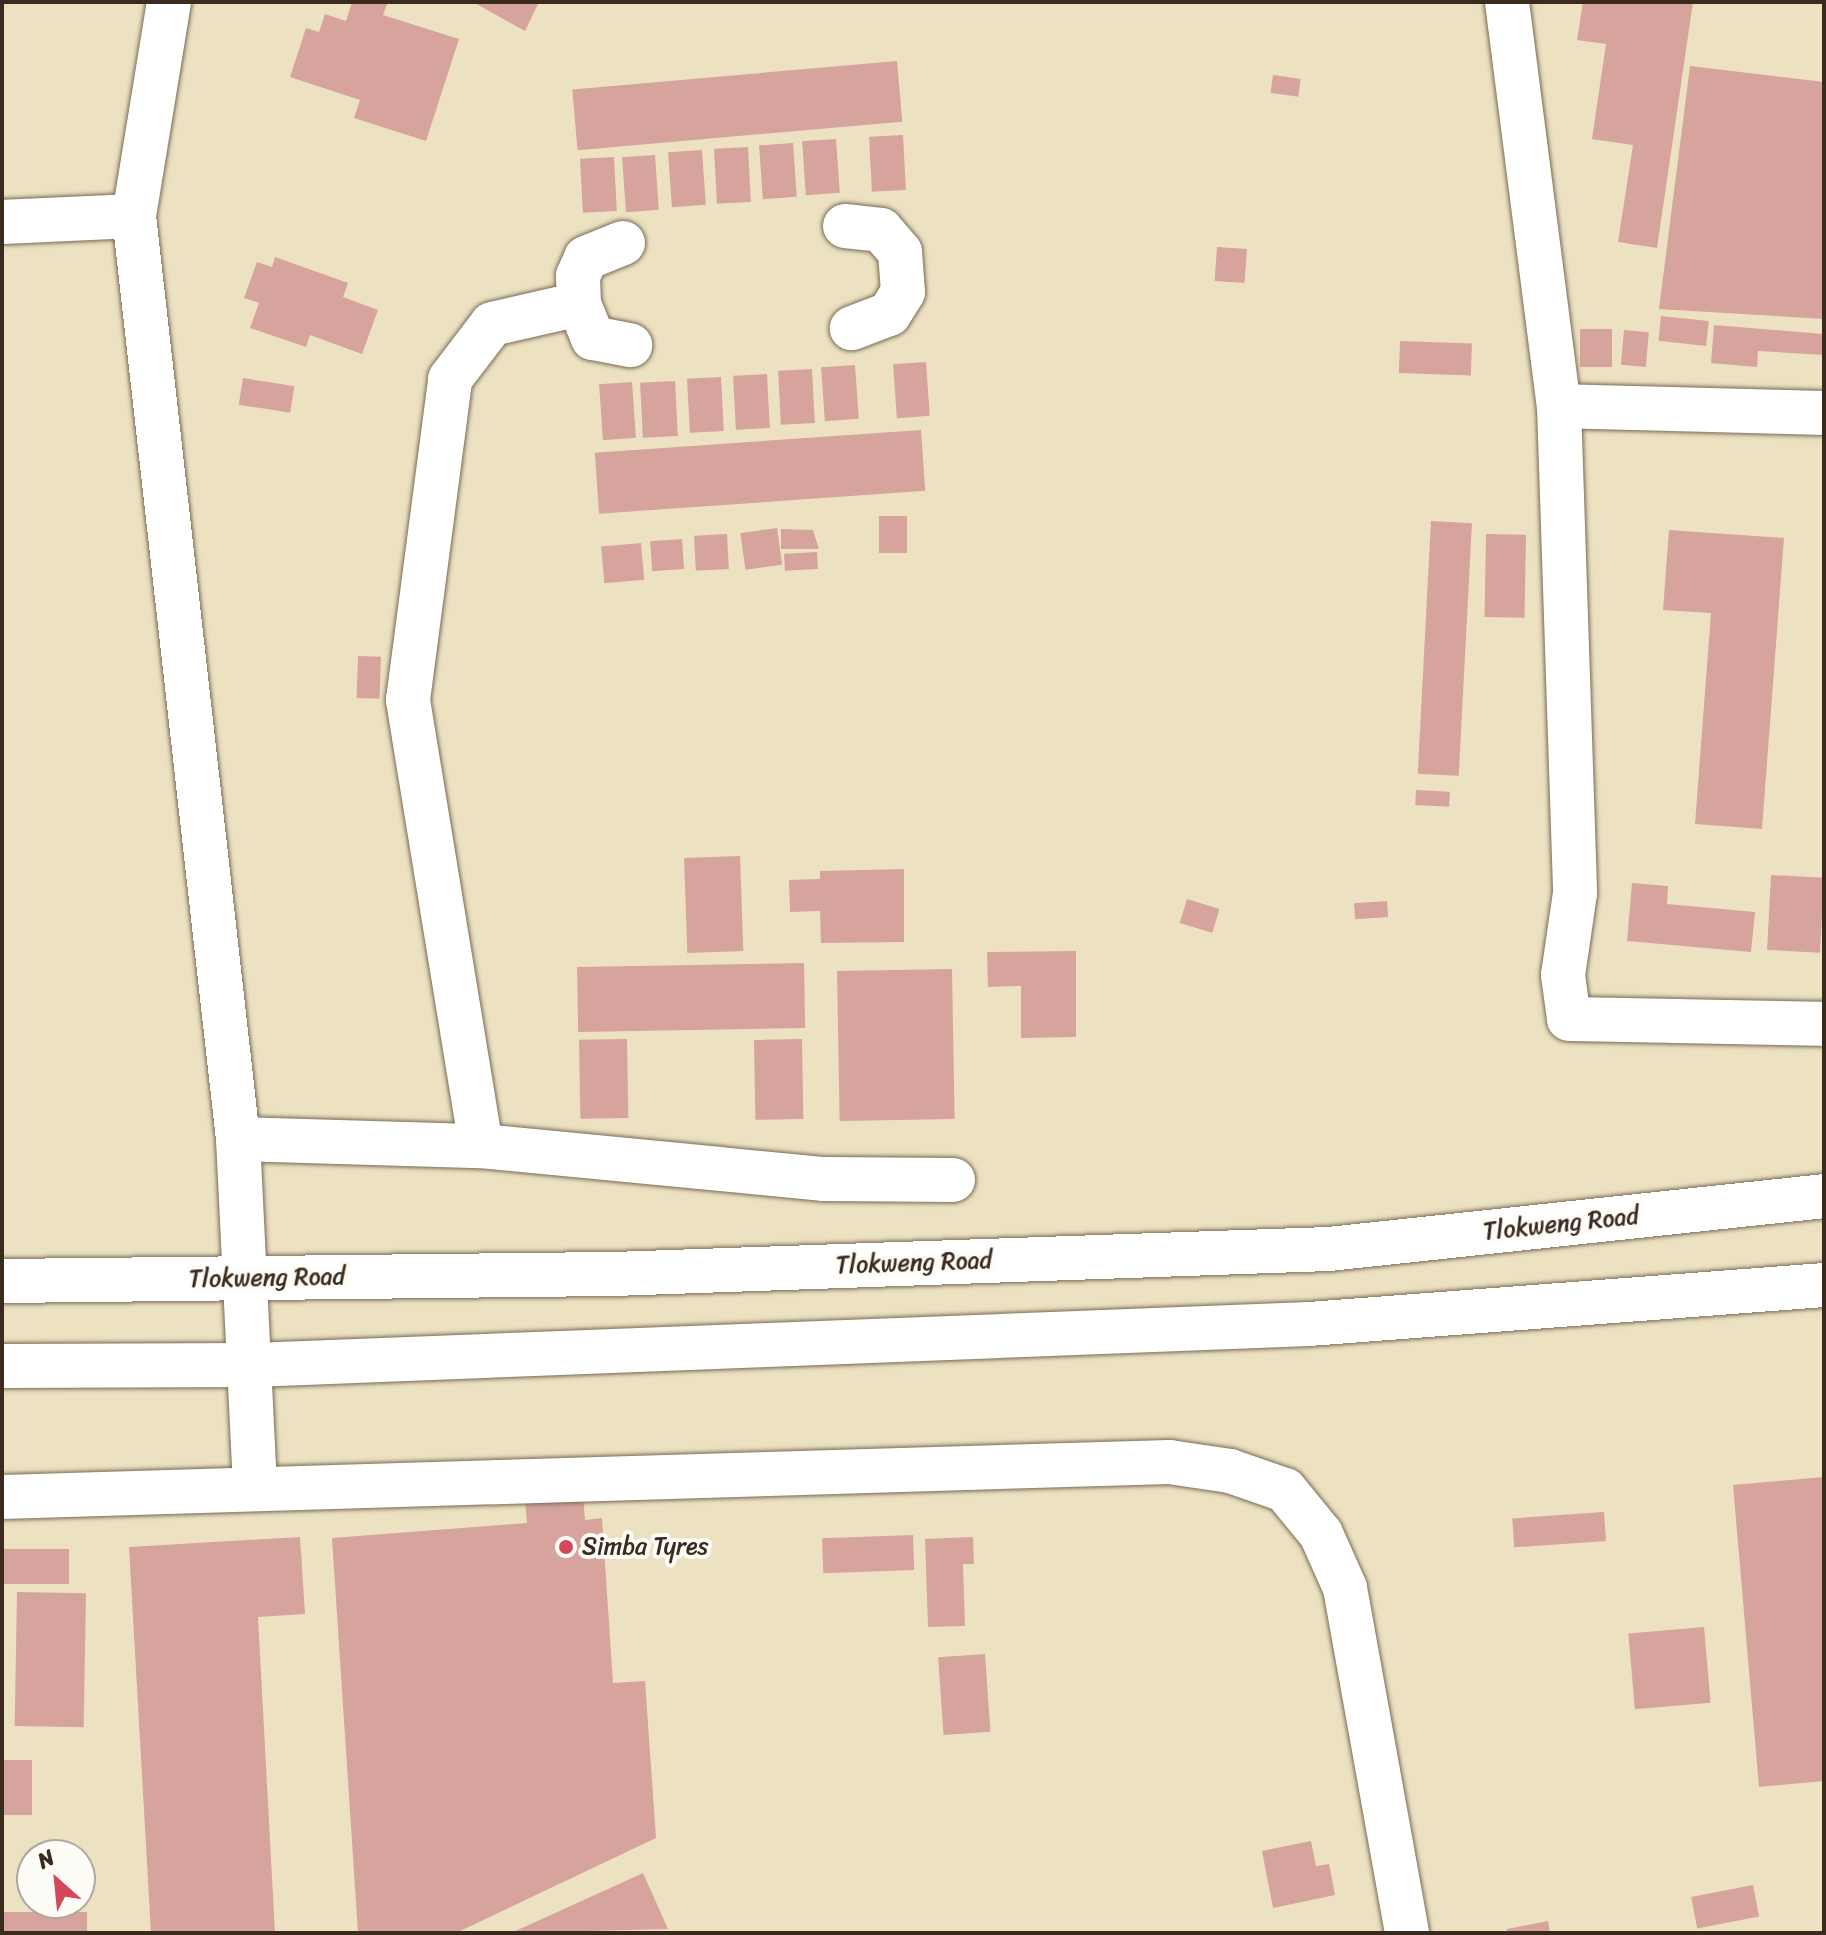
<!DOCTYPE html>
<html>
<head>
<meta charset="utf-8">
<style>
	body { margin:0 }
	#map { position:relative; width:1826px; height:1935px; overflow:hidden; background:#ece2c1; font-family:Sriracha,sans-serif }
	div>[style] { position:absolute }
	.building>* { inset:0; background:#d6a49d; transform-origin:0 0 }
	.roads { filter:drop-shadow(0 0 2px #796a57) drop-shadow(0 0 2px #796a57) }
	.minor>* { height:44px; margin:-22px; padding:0 22px; transform-origin:22px; border-radius:22px; background:#fff }
	.major>* { height:44px; margin:-22px; padding:0 22px; transform-origin:22px; border-radius:22px; background:#fff }
	.dots>* { width:22px; height:22px; translate:-50% -50%; box-sizing:border-box; border:4px solid #fdfcf7; border-radius:50% }
	span { translate:-50% -50%; white-space:nowrap; text-align:center; line-height:1.15; -webkit-text-stroke:8px #fdfcf7; paint-order:stroke }
	.street-label { font-size:24px; color:#3b2a1e }
	.poi-label { font-size:24px; color:#3b2a1e }
	.left { translate:0 -50%; text-align:left }
	.frame { position:absolute; inset:0; border:4px solid #3b2a1e; pointer-events:none }
	.north { position:absolute; left:16px; top:1839px; width:80px; height:80px; box-sizing:border-box; background:#fdfcf7; border:2px solid #afa8a0; border-radius:50%; rotate:333deg; font-size:22px; font-weight:700; line-height:32px; text-align:center; color:#3b2a1e }
	.north::after { content:''; display:block; margin:auto; width:28px; height:36px; background:#d1495b; clip-path:polygon(50% 0,100% 100%,50% 72%,0 100%) }
</style>
</head>
<body>
<div id="map">
	<div class="building">
		<div style="clip-path:polygon(352px 2px,388px 2px,383px 15px,459px 39px,426px 141px,354px 118px,360px 100px,290px 77px,306px 28px,319px 32px,325px 14px,346px 21px)"></div>
		<div style="clip-path:polygon(473px 2px,539px 2px,525px 31px)"></div>
		<div style="clip-path:polygon(1583px 2px,1693px 2px,1657px 248px,1618px 242px,1633px 145px,1592px 139px,1606px 44px,1577px 40px)"></div>
		<div style="left:897px;top:61px;width:61px;height:326px;rotate:85deg"></div>
		<div style="clip-path:polygon(1690px 66px,1824px 82px,1824px 319px,1659px 309px)"></div>
		<div style="left:1273px;top:75px;width:28px;height:18px;rotate:8deg"></div>
		<div style="left:903px;top:135px;width:55px;height:34px;rotate:87deg"></div>
		<div style="left:836px;top:139px;width:54px;height:34px;rotate:86deg"></div>
		<div style="left:793px;top:143px;width:54px;height:34px;rotate:86deg"></div>
		<div style="left:748px;top:147px;width:55px;height:34px;rotate:87deg"></div>
		<div style="left:702px;top:150px;width:55px;height:34px;rotate:86deg"></div>
		<div style="left:655px;top:155px;width:55px;height:33px;rotate:86deg"></div>
		<div style="left:614px;top:157px;width:54px;height:34px;rotate:87deg"></div>
		<div style="left:1217px;top:247px;width:30px;height:34px;rotate:4deg"></div>
		<div style="clip-path:polygon(275px 257px,348px 283px,343px 297px,378px 310px,362px 354px,310px 335px,306px 347px,250px 328px,259px 303px,244px 298px,257px 262px,272px 267px)"></div>
		<div style="left:1661px;top:316px;width:48px;height:25px;rotate:6deg"></div>
		<div style="clip-path:polygon(1714px 325px,1824px 334px,1824px 355px,1758px 351px,1757px 367px,1711px 363px)"></div>
		<div style="left:1580px;top:329px;width:32px;height:38px"></div>
		<div style="left:1624px;top:330px;width:25px;height:35px;rotate:5deg"></div>
		<div style="left:1400px;top:341px;width:72px;height:32px;rotate:2deg"></div>
		<div style="left:926px;top:362px;width:54px;height:33px;rotate:86deg"></div>
		<div style="left:855px;top:365px;width:54px;height:34px;rotate:86deg"></div>
		<div style="left:812px;top:369px;width:54px;height:34px;rotate:87deg"></div>
		<div style="left:767px;top:374px;width:54px;height:34px;rotate:87deg"></div>
		<div style="left:721px;top:377px;width:54px;height:34px;rotate:87deg"></div>
		<div style="left:243px;top:378px;width:52px;height:27px;rotate:9deg"></div>
		<div style="left:675px;top:381px;width:55px;height:35px;rotate:87deg"></div>
		<div style="left:632px;top:382px;width:56px;height:33px;rotate:86deg"></div>
		<div style="left:921px;top:430px;width:61px;height:327px;rotate:86deg"></div>
		<div style="left:907px;top:516px;width:37px;height:28px;rotate:90deg"></div>
		<div style="left:1431px;top:521px;width:41px;height:253px;rotate:3deg"></div>
		<div style="left:777px;top:528px;width:37px;height:37px;rotate:82deg"></div>
		<div style="clip-path:polygon(781px 529px,813px 530px,819px 549px,781px 549px)"></div>
		<div style="clip-path:polygon(1669px 530px,1784px 538px,1762px 829px,1695px 824px,1711px 613px,1663px 610px)"></div>
		<div style="left:727px;top:534px;width:35px;height:33px;rotate:87deg"></div>
		<div style="left:1486px;top:534px;width:40px;height:83px;rotate:1deg"></div>
		<div style="left:682px;top:539px;width:30px;height:32px;rotate:86deg"></div>
		<div style="left:641px;top:543px;width:37px;height:40px;rotate:85deg"></div>
		<div style="left:817px;top:552px;width:17px;height:33px;rotate:87deg"></div>
		<div style="left:358px;top:656px;width:23px;height:42px;rotate:2deg"></div>
		<div style="left:1416px;top:790px;width:34px;height:15px;rotate:3deg"></div>
		<div style="left:740px;top:856px;width:95px;height:56px;rotate:88deg"></div>
		<div style="clip-path:polygon(904px 869px,904px 942px,821px 943px,820px 911px,790px 912px,789px 880px,820px 879px,820px 871px)"></div>
		<div style="left:1771px;top:875px;width:53px;height:75px;rotate:3deg"></div>
		<div style="clip-path:polygon(1632px 883px,1668px 886px,1667px 904px,1755px 912px,1751px 952px,1627px 941px)"></div>
		<div style="left:1187px;top:899px;width:34px;height:25px;rotate:17deg"></div>
		<div style="left:1387px;top:901px;width:16px;height:33px;rotate:86deg"></div>
		<div style="clip-path:polygon(1076px 951px,1076px 1037px,1021px 1038px,1021px 986px,988px 987px,987px 952px)"></div>
		<div style="left:804px;top:963px;width:65px;height:227px;rotate:89deg"></div>
		<div style="left:952px;top:969px;width:150px;height:115px;rotate:89deg"></div>
		<div style="left:627px;top:1039px;width:79px;height:48px;rotate:89deg"></div>
		<div style="left:802px;top:1039px;width:80px;height:48px;rotate:89deg"></div>
		<div style="clip-path:polygon(1824px 1477px,1824px 1781px,1759px 1787px,1733px 1485px)"></div>
		<div style="clip-path:polygon(582px 1483px,585px 1520px,602px 1518px,613px 1683px,645px 1681px,656px 1838px,456px 1933px,358px 1933px,332px 1538px,527px 1523px,524px 1487px)"></div>
		<div style="left:1604px;top:1512px;width:29px;height:92px;rotate:86deg"></div>
		<div style="left:913px;top:1535px;width:35px;height:91px;rotate:88deg"></div>
		<div style="clip-path:polygon(300px 1537px,305px 1614px,258px 1617px,275px 1933px,151px 1933px,129px 1547px)"></div>
		<div style="clip-path:polygon(973px 1537px,974px 1564px,963px 1564px,965px 1626px,928px 1627px,925px 1539px)"></div>
		<div style="left:2px;top:1549px;width:67px;height:35px"></div>
		<div style="left:17px;top:1592px;width:69px;height:134px;rotate:1deg"></div>
		<div style="left:1704px;top:1627px;width:76px;height:76px;rotate:85deg"></div>
		<div style="left:985px;top:1654px;width:78px;height:47px;rotate:86deg"></div>
		<div style="left:2px;top:1760px;width:30px;height:55px"></div>
		<div style="clip-path:polygon(1311px 1841px,1316px 1866px,1329px 1864px,1335px 1895px,1273px 1908px,1262px 1851px)"></div>
		<div style="clip-path:polygon(643px 1873px,668px 1929px,511px 1933px,608px 1889px)"></div>
		<div style="left:1753px;top:1885px;width:32px;height:63px;rotate:79deg"></div>
		<div style="left:87px;top:1912px;width:21px;height:85px;rotate:90deg"></div>
		<div style="clip-path:polygon(1548px 1921px,1550px 1933px,1507px 1933px,1507px 1929px)"></div>
	</div>
	<div class="roads">
		<div class="minor">
			<div style="left:169px;top:2px;width:217px;rotate:99.3deg"></div>
			<div style="left:134px;top:216px;width:929px;rotate:83.57deg"></div>
			<div style="left:238px;top:1139px;width:350px;rotate:87.2deg"></div>
			<div style="left:1507px;top:2px;width:407px;rotate:82.7deg"></div>
			<div style="left:1559px;top:406px;width:487px;rotate:88.1deg"></div>
			<div style="left:1575px;top:893px;width:83px;rotate:98.3deg"></div>
			<div style="left:1563px;top:975px;width:44px;rotate:82.2deg"></div>
			<div style="left:1569px;top:1019px;width:255px;rotate:1.1deg"></div>
			<div style="left:2px;top:222px;width:132px;rotate:-2.6deg"></div>
			<div style="left:845px;top:226px;width:36px;rotate:6deg"></div>
			<div style="left:881px;top:230px;width:29px;rotate:49deg"></div>
			<div style="left:900px;top:252px;width:40px;rotate:85.7deg"></div>
			<div style="left:903px;top:292px;width:26px;rotate:122deg"></div>
			<div style="left:889px;top:314px;width:40px;rotate:159deg"></div>
			<div style="left:623px;top:243px;width:40px;rotate:158deg"></div>
			<div style="left:586px;top:258px;width:20px;rotate:114deg"></div>
			<div style="left:578px;top:276px;width:28px;rotate:88deg"></div>
			<div style="left:579px;top:304px;width:37px;rotate:68deg"></div>
			<div style="left:593px;top:338px;width:38px;rotate:11deg"></div>
			<div style="left:1559px;top:406px;width:265px;rotate:1.5deg"></div>
			<div style="left:238px;top:1139px;width:243px;rotate:1.7deg"></div>
			<div style="left:481px;top:1146px;width:345px;rotate:5.5deg"></div>
			<div style="left:824px;top:1179px;width:129px;rotate:0.4deg"></div>
			<div style="left:481px;top:1146px;width:452px;rotate:-99.3deg"></div>
			<div style="left:408px;top:700px;width:324px;rotate:-82.5deg"></div>
			<div style="left:450px;top:379px;width:69px;rotate:-52.6deg"></div>
			<div style="left:492px;top:324px;width:89px;rotate:-12.9deg"></div>
			<div style="left:2px;top:1497px;width:1168px;rotate:-1.72deg"></div>
			<div style="left:1169px;top:1462px;width:62px;rotate:8.4deg"></div>
			<div style="left:1230px;top:1471px;width:58px;rotate:19.1deg"></div>
			<div style="left:1285px;top:1490px;width:57px;rotate:50.7deg"></div>
			<div style="left:1321px;top:1534px;width:59px;rotate:66deg"></div>
			<div style="left:1345px;top:1588px;width:351px;rotate:79.8deg"></div>
		</div>
		<div class="major">
			<div style="left:2px;top:1281px;width:611px;rotate:-0.66deg"></div>
			<div style="left:613px;top:1274px;width:716px;rotate:-2deg"></div>
			<div style="left:1329px;top:1249px;width:498px;rotate:-6.1deg"></div>
			<div style="left:2px;top:1366px;width:251px;rotate:-0.2deg"></div>
			<div style="left:253px;top:1365px;width:1057px;rotate:-2.22deg"></div>
			<div style="left:1309px;top:1324px;width:516px;rotate:-4.33deg"></div>
		</div>
	</div>
	<div class="dots">
		<div style="left:566px;top:1547px;background:#d1495b"></div>
	</div>
	<div class="street-label">
		<span style="left:1561px;top:1224px;rotate:-6deg">Tlokweng Road</span>
		<span style="left:914px;top:1263px;rotate:-2deg">Tlokweng Road</span>
		<span style="left:267px;top:1278px;rotate:-1deg">Tlokweng Road</span>
	</div>
	<div class="poi-label">
		<span class="left" style="left:582px;top:1547px">Simba Tyres</span>
	</div>
	<div class="frame"></div>
	<div class="north">N</div>
</div>
</body>
</html>
